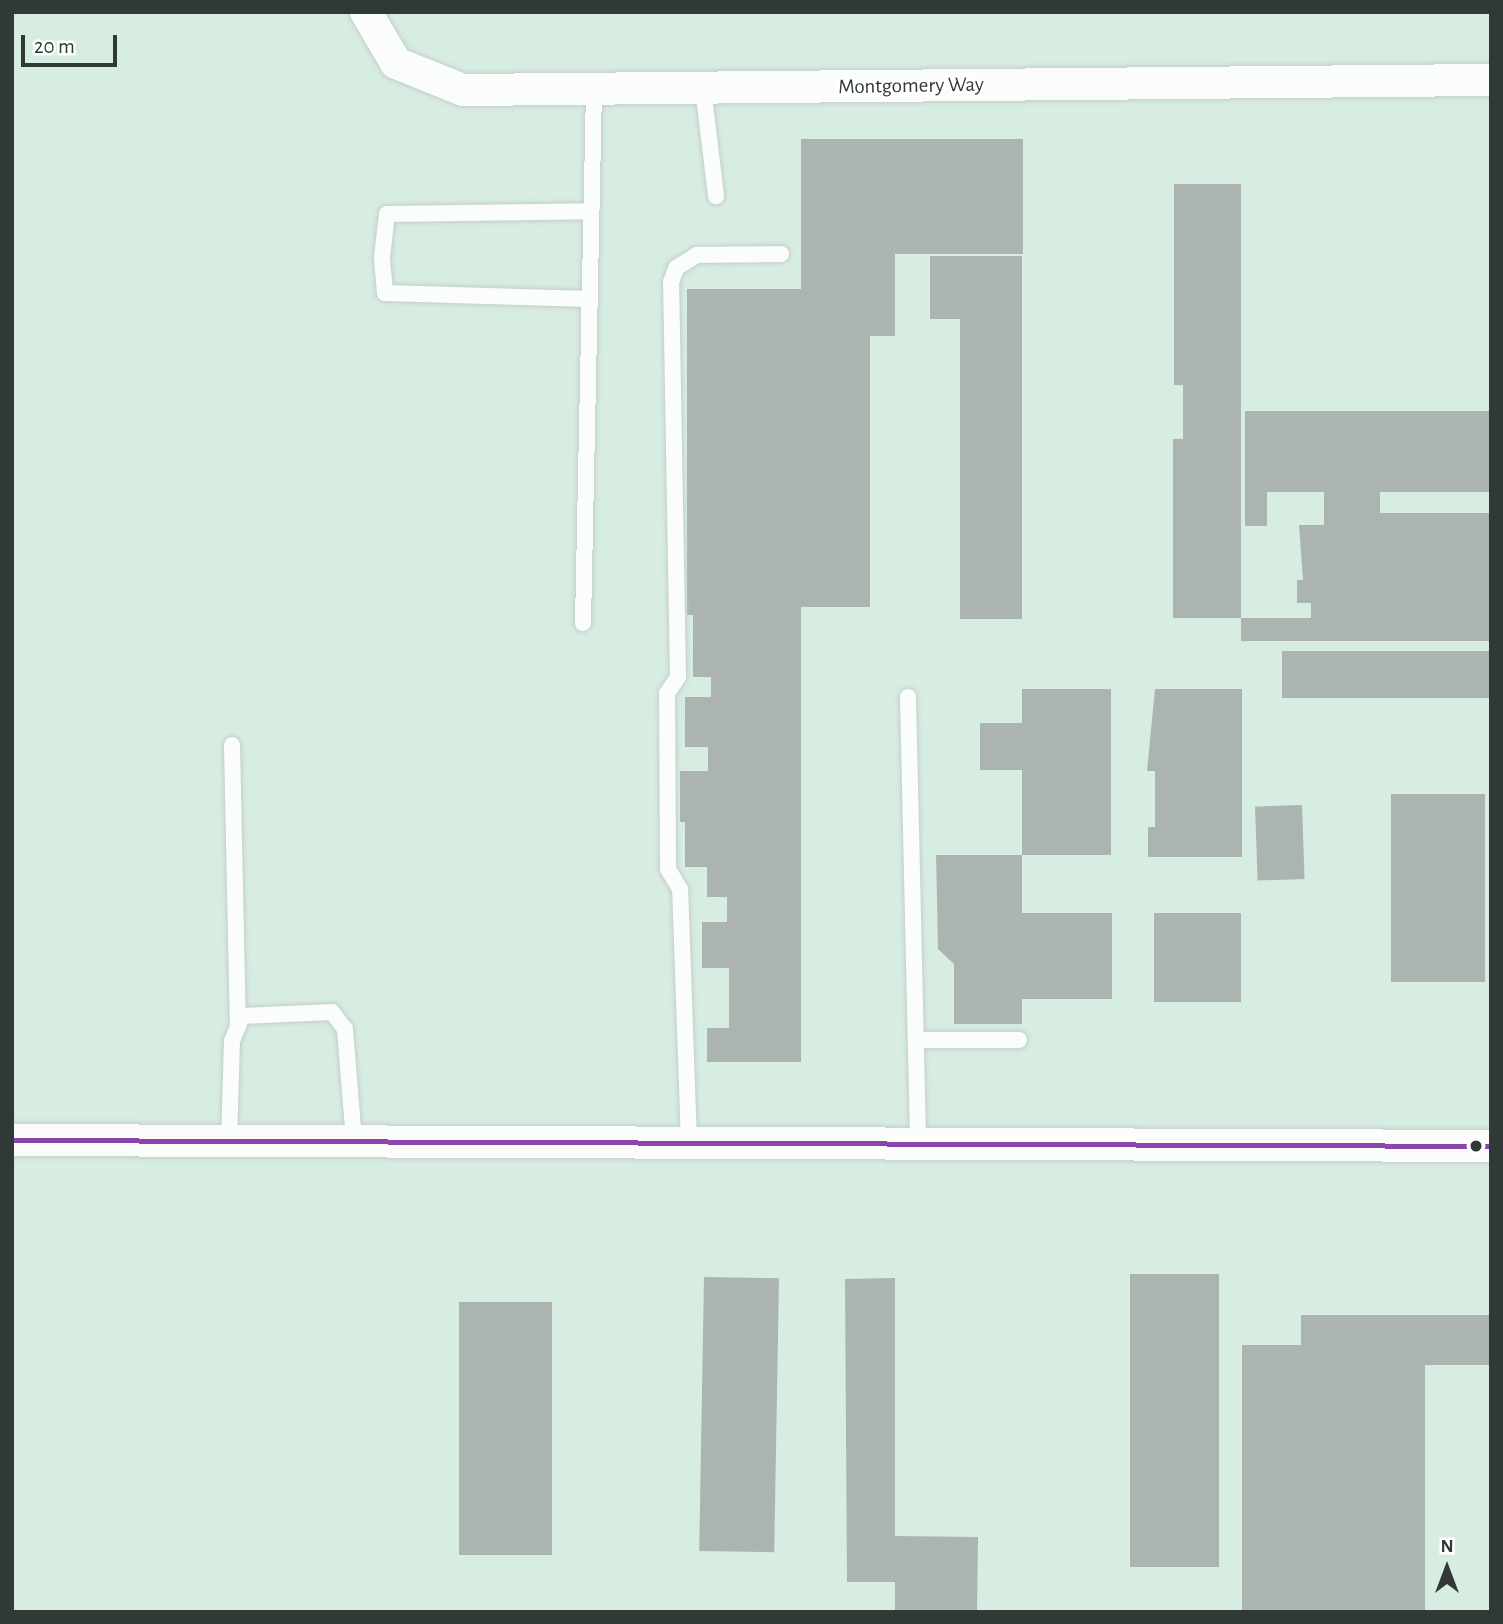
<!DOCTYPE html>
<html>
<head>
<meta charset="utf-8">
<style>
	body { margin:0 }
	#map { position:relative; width:1503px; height:1624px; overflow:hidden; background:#e6f3ed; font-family:"Alegreya Sans",sans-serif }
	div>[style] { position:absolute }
	.built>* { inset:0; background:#d7ede2; transform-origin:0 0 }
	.building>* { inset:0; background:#abb4b0; transform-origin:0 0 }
	.roads { filter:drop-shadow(0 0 2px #c4cec9) drop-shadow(0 0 2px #c4cec9) }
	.service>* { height:16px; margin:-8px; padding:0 8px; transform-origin:8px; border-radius:8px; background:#fbfdfc }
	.minor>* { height:32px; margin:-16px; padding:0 16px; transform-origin:16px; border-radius:16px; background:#fbfdfc }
	.bus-1>* { height:5px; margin:-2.5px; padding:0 2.5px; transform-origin:2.5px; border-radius:2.5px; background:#8e44ad }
	.dots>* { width:19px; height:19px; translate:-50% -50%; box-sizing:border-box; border:4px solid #fff; border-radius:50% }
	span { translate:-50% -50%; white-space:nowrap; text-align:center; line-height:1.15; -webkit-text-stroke:5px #fff; paint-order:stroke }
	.street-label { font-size:21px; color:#303935 }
	.frame { position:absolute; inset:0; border:14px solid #303935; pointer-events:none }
	.north { position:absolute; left:1412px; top:1533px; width:70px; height:70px; -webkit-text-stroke:5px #fff; paint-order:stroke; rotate:0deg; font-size:19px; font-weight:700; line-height:28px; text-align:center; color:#303935 }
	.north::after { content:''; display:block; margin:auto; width:24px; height:32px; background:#303935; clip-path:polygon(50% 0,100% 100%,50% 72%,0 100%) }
	.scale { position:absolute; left:21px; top:35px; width:96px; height:32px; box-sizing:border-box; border:4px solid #303935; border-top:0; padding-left:9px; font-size:21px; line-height:24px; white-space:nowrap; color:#303935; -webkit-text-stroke:5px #fff; paint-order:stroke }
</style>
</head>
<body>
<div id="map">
	<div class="built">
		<div style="left:12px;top:12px;width:1479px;height:1600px"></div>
	</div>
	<div class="building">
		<div style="clip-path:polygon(801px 139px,1023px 139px,1023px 254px,895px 254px,895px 336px,870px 336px,870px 607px,801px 607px,801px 1062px,707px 1062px,707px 1028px,729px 1028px,729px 968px,702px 968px,702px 922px,727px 922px,727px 897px,707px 897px,707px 867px,685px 867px,685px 822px,680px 822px,680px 771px,708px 771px,708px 747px,685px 747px,685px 697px,711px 697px,711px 677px,693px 677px,693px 615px,687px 615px,687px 289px,801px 289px)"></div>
		<div style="clip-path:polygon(1174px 184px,1241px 184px,1241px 618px,1173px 618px,1173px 439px,1183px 439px,1183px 385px,1174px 385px)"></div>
		<div style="clip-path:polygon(930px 256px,1022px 256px,1022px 619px,960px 619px,960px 319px,930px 319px)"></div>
		<div style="clip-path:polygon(1245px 411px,1491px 411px,1491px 492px,1380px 492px,1380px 513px,1491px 513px,1491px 641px,1241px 641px,1241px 618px,1311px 618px,1311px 603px,1297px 603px,1297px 580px,1303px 580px,1299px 525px,1324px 525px,1324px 492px,1267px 492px,1267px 526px,1245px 526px)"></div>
		<div style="left:1282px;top:651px;width:209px;height:47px"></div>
		<div style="clip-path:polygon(1022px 689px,1111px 689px,1111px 855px,1022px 855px,1022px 770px,980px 770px,980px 723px,1022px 723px)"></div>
		<div style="clip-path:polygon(1155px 689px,1242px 689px,1242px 857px,1148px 857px,1148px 827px,1155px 827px,1155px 771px,1147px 771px)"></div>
		<div style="left:1391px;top:794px;width:94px;height:188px"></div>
		<div style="left:1302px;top:805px;width:74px;height:47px;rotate:88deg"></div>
		<div style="clip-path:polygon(936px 855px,1022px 855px,1022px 913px,1112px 913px,1112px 999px,1022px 999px,1022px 1024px,954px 1024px,954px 964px,938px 949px)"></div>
		<div style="left:1154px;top:913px;width:87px;height:89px"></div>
		<div style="left:1130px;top:1274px;width:89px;height:293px"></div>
		<div style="left:704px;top:1277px;width:75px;height:274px;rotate:1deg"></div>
		<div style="clip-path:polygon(895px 1278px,895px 1536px,978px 1537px,977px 1612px,895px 1612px,895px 1582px,847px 1582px,845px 1279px)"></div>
		<div style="left:552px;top:1302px;width:253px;height:93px;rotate:90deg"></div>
		<div style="clip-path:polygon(1301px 1315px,1491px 1315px,1491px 1365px,1425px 1365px,1425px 1612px,1242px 1612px,1242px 1345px,1301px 1345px)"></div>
	</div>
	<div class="roads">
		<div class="service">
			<div style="left:703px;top:88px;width:109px;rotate:83.1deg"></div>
			<div style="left:589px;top:299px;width:204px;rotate:-178.3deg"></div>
			<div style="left:385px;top:293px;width:36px;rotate:-95deg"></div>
			<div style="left:382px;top:257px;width:43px;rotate:-83.4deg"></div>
			<div style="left:387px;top:214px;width:204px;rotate:-0.8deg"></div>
			<div style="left:583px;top:623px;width:534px;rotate:-88.82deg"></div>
			<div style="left:908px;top:697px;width:447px;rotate:88.7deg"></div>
			<div style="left:232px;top:745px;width:282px;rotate:88.8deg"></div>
			<div style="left:916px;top:1040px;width:103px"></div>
			<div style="left:229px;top:1141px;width:100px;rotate:-88.3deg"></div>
			<div style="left:232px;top:1041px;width:27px;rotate:-68deg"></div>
			<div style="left:242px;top:1016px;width:90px;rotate:-2.5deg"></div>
			<div style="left:332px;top:1012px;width:21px;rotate:53deg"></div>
			<div style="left:345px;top:1029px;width:112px;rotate:85.4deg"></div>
			<div style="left:689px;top:1143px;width:254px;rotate:-92deg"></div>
			<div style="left:680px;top:889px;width:23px;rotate:-121deg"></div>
			<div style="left:668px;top:869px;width:176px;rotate:-90.3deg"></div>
			<div style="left:667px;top:693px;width:19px;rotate:-55deg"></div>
			<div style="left:678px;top:677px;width:395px;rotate:-91deg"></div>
			<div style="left:671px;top:282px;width:15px;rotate:-70deg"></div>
			<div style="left:676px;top:268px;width:25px;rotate:-32deg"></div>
			<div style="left:697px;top:255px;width:84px;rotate:-0.7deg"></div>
		</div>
		<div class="minor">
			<div style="left:366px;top:12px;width:59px;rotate:59.5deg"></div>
			<div style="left:396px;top:63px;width:72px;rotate:21.9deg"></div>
			<div style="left:463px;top:90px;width:1028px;rotate:-0.56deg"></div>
			<div style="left:12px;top:1140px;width:1479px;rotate:0.23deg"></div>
		</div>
	</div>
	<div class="bus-1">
		<div style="left:12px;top:1140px;width:1479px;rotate:0.23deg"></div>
	</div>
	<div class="dots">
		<div style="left:1476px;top:1146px;background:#303935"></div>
	</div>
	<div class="street-label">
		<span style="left:911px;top:86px;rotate:-1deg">Montgomery Way</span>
	</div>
	<div class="frame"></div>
	<div class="north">N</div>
	<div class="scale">20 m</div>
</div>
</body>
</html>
